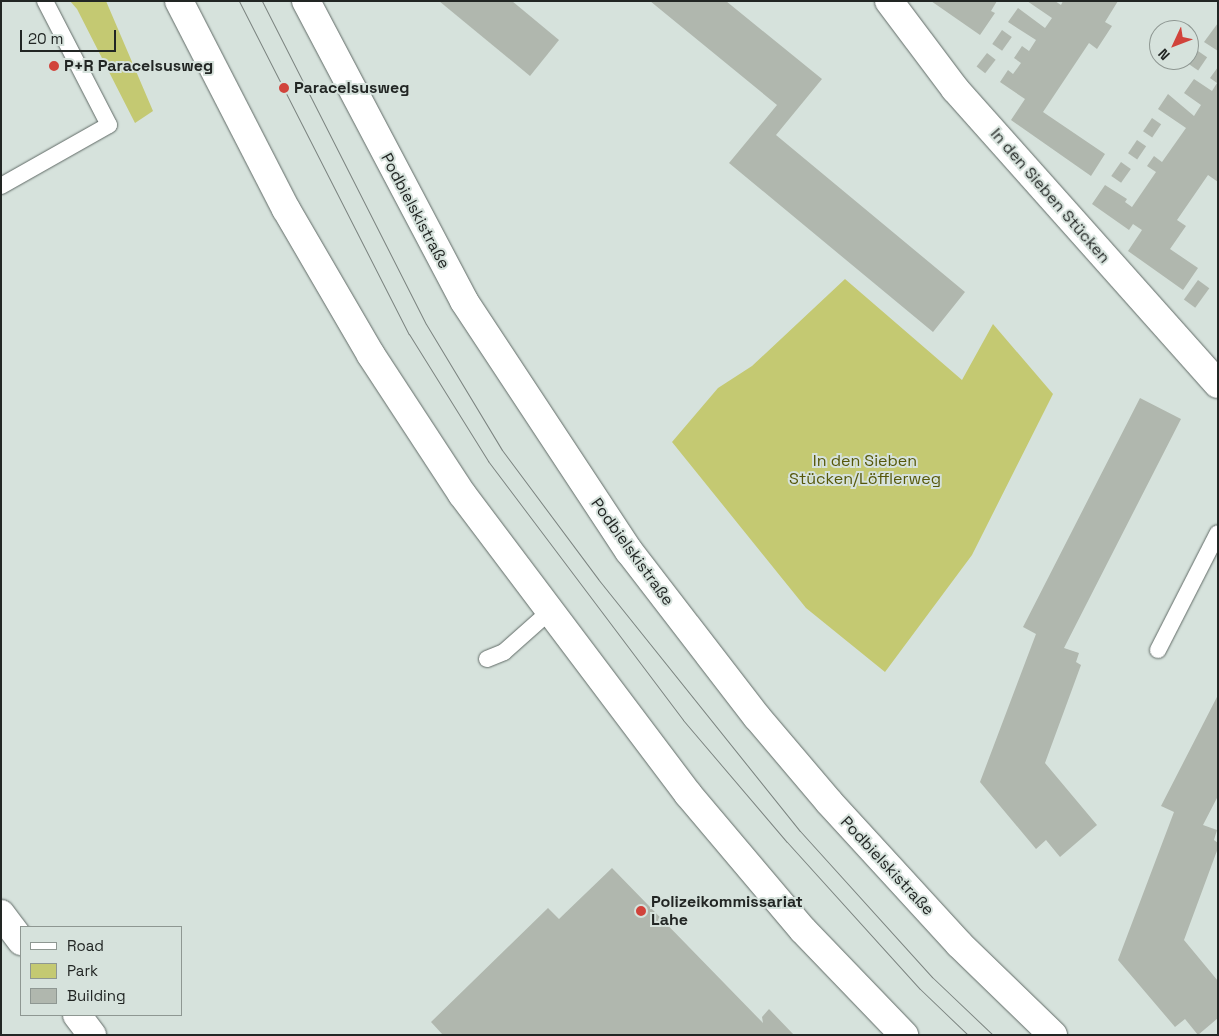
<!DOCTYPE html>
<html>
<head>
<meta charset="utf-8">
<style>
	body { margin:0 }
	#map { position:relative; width:1219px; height:1036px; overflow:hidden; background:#d6e2dc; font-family:"Space Grotesk",sans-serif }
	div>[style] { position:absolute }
	.green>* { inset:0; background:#c4c972 }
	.building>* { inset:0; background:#b0b7ae; transform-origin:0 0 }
	.roads { filter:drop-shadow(0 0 1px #606a66) drop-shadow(0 0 1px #606a66) }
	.lane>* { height:16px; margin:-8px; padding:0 8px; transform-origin:8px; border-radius:8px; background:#fff }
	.street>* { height:28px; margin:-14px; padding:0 14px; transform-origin:14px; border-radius:14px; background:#fff }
	.secondary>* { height:28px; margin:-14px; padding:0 14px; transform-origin:14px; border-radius:14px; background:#fff }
	.tram>* { height:1px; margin:-0.5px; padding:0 0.5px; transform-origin:0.5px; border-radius:0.5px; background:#7c8480 }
	.dots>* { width:14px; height:14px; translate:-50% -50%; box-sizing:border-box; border:2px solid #d6e2dc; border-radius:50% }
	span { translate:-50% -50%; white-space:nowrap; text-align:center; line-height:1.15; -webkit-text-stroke:4px #d6e2dc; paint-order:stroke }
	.poi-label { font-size:16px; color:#222624; font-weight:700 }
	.left { translate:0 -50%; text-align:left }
	.street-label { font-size:16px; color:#222624 }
	.park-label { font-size:16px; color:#55570a }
	.frame { position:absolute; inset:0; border:2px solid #222624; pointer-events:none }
	.legend { position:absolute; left:20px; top:926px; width:162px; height:90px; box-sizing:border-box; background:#d6e2dc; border:1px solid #8e9792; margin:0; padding:6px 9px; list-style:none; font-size:15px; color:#222624 }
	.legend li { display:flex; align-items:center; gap:10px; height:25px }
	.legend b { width:25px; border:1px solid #8e9792 }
	.north { position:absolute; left:1149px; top:20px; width:50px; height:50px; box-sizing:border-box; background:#d6e2dc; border:1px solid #8e9792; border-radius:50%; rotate:227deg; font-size:14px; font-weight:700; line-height:20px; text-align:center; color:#222624 }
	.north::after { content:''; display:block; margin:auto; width:18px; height:22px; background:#d1433b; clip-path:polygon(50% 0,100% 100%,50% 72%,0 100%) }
	.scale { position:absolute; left:20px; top:30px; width:96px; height:22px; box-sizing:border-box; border:2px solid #222624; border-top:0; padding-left:6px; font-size:15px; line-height:18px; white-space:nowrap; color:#222624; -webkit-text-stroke:4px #d6e2dc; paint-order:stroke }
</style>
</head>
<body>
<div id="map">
	<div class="green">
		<div style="clip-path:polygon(70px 1px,106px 1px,153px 111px,135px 123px,77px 9px)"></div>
		<div style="clip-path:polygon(845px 279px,962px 380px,993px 324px,1053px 394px,972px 555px,885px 672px,806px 608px,672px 442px,718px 388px,752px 366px)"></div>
	</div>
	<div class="building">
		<div style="clip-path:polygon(439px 1px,512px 1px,559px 40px,530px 76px)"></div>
		<div style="clip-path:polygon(650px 1px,726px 1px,822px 79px,776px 135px,965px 292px,933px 332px,729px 163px,777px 105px)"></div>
		<div style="clip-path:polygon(931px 1px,997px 1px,991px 11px,995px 13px,980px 35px)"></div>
		<div style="clip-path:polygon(1027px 1px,1055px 1px,1061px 5px,1063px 1px,1118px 1px,1105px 22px,1112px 26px,1097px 49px,1089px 43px,1043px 112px,1105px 154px,1091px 176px,1011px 120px,1025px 99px,1000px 82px,1008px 70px,1013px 74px,1021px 63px,1014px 58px,1022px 46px,1029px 51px,1036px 40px,1008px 22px,1018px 8px,1045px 28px,1052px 18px)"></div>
		<div style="clip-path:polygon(1218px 23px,1218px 51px,1204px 42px)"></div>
		<div style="left:1002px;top:30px;width:12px;height:17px;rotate:35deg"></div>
		<div style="left:1198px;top:51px;width:11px;height:16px;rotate:34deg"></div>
		<div style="left:987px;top:53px;width:11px;height:17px;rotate:38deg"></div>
		<div style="clip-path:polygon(1218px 67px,1218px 182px,1208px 175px,1177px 220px,1186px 226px,1170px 249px,1198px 268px,1183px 290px,1128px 251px,1142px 230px,1133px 224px,1129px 230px,1092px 204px,1105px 185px,1127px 199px,1125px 202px,1132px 207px,1156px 172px,1147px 166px,1154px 156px,1162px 162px,1186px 128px,1158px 109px,1168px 94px,1194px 116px,1201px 105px,1184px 93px,1194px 79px,1212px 91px,1217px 83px,1210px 78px)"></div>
		<div style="left:1152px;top:118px;width:11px;height:16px;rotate:34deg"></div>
		<div style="left:1137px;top:140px;width:11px;height:16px;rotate:34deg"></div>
		<div style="left:1121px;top:162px;width:12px;height:17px;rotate:35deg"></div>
		<div style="left:1198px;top:280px;width:14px;height:24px;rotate:36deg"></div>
		<div style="clip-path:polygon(1140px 398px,1181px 419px,1064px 648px,1079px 653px,1076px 662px,1081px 665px,1045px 763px,1097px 825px,1060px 857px,1046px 840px,1036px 849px,980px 782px,1036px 634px,1023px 627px)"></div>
		<div style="clip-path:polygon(1218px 695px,1218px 796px,1203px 825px,1217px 830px,1214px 840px,1218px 843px,1218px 848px,1184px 940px,1218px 981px,1218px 1018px,1198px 1035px,1185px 1019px,1175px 1027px,1118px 960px,1174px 812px,1161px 806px)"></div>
		<div style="clip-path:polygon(612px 868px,763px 1023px,762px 1017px,769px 1009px,794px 1035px,443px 1035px,431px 1022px,548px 908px,559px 919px)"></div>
	</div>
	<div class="roads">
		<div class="lane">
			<div style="left:1px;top:186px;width:124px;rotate:-29.5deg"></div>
			<div style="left:109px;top:125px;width:140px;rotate:-117.3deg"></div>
			<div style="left:1158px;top:650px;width:131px;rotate:-62.9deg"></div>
			<div style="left:487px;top:659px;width:18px;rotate:-22deg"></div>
			<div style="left:504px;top:652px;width:59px;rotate:-41.6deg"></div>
		</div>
		<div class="street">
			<div style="left:889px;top:1px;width:110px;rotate:53.1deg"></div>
			<div style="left:955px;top:89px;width:395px;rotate:48.3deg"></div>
			<div style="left:1px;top:914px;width:34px;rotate:53deg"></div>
			<div style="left:77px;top:1015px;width:25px;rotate:53deg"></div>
		</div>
		<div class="secondary">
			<div style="left:179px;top:1px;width:234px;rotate:62.8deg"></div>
			<div style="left:286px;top:209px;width:169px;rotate:59.8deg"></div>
			<div style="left:371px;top:355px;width:166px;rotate:56.8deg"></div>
			<div style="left:462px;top:494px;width:376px;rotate:53deg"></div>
			<div style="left:688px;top:794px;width:178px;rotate:49.8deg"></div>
			<div style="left:803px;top:930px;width:146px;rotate:46.1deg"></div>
			<div style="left:306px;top:1px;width:339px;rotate:62.2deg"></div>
			<div style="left:464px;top:301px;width:300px;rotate:56.6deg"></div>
			<div style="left:629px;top:551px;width:210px;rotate:52.4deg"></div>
			<div style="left:757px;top:717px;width:111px;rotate:49.7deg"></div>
			<div style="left:829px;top:802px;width:193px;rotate:47.5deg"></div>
			<div style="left:959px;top:944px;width:131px;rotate:44.1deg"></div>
		</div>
	</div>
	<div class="tram">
		<div style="left:239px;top:1px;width:374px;rotate:63deg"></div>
		<div style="left:409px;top:334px;width:150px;rotate:58.1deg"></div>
		<div style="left:488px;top:461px;width:324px;rotate:53deg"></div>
		<div style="left:683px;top:720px;width:160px;rotate:49.6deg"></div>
		<div style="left:787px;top:842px;width:198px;rotate:47.9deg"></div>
		<div style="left:920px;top:989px;width:66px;rotate:43.8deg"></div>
		<div style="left:262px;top:1px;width:362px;rotate:63.1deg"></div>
		<div style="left:426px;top:324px;width:147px;rotate:58.9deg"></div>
		<div style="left:502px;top:450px;width:161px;rotate:53.3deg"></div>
		<div style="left:598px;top:579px;width:323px;rotate:51.3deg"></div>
		<div style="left:800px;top:831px;width:197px;rotate:47.9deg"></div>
		<div style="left:932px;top:977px;width:84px;rotate:43.6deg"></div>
	</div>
	<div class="dots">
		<div style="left:54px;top:66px;background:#d1433b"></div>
		<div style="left:284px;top:88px;background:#d1433b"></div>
		<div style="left:641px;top:911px;background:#d1433b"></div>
	</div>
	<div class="poi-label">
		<span class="left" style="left:64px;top:66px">P+R Paracelsusweg</span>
		<span class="left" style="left:294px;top:88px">Paracelsusweg</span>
		<span class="left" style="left:651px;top:911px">Polizeikommissariat<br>Lahe</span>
	</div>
	<div class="street-label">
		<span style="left:1050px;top:196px;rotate:49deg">In den Sieben Stücken</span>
		<span style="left:415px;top:211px;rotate:62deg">Podbielskistraße</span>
		<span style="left:632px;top:552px;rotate:54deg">Podbielskistraße</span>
		<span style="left:887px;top:866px;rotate:47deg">Podbielskistraße</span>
	</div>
	<div class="park-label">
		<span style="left:865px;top:470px">In den Sieben<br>Stücken/Löfflerweg</span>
	</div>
	<div class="frame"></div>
	<ul class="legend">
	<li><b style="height:6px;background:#fff"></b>Road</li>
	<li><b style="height:14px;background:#c4c972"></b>Park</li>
	<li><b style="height:14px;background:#b0b7ae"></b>Building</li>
	</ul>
	<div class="north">N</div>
	<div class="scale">20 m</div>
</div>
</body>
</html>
